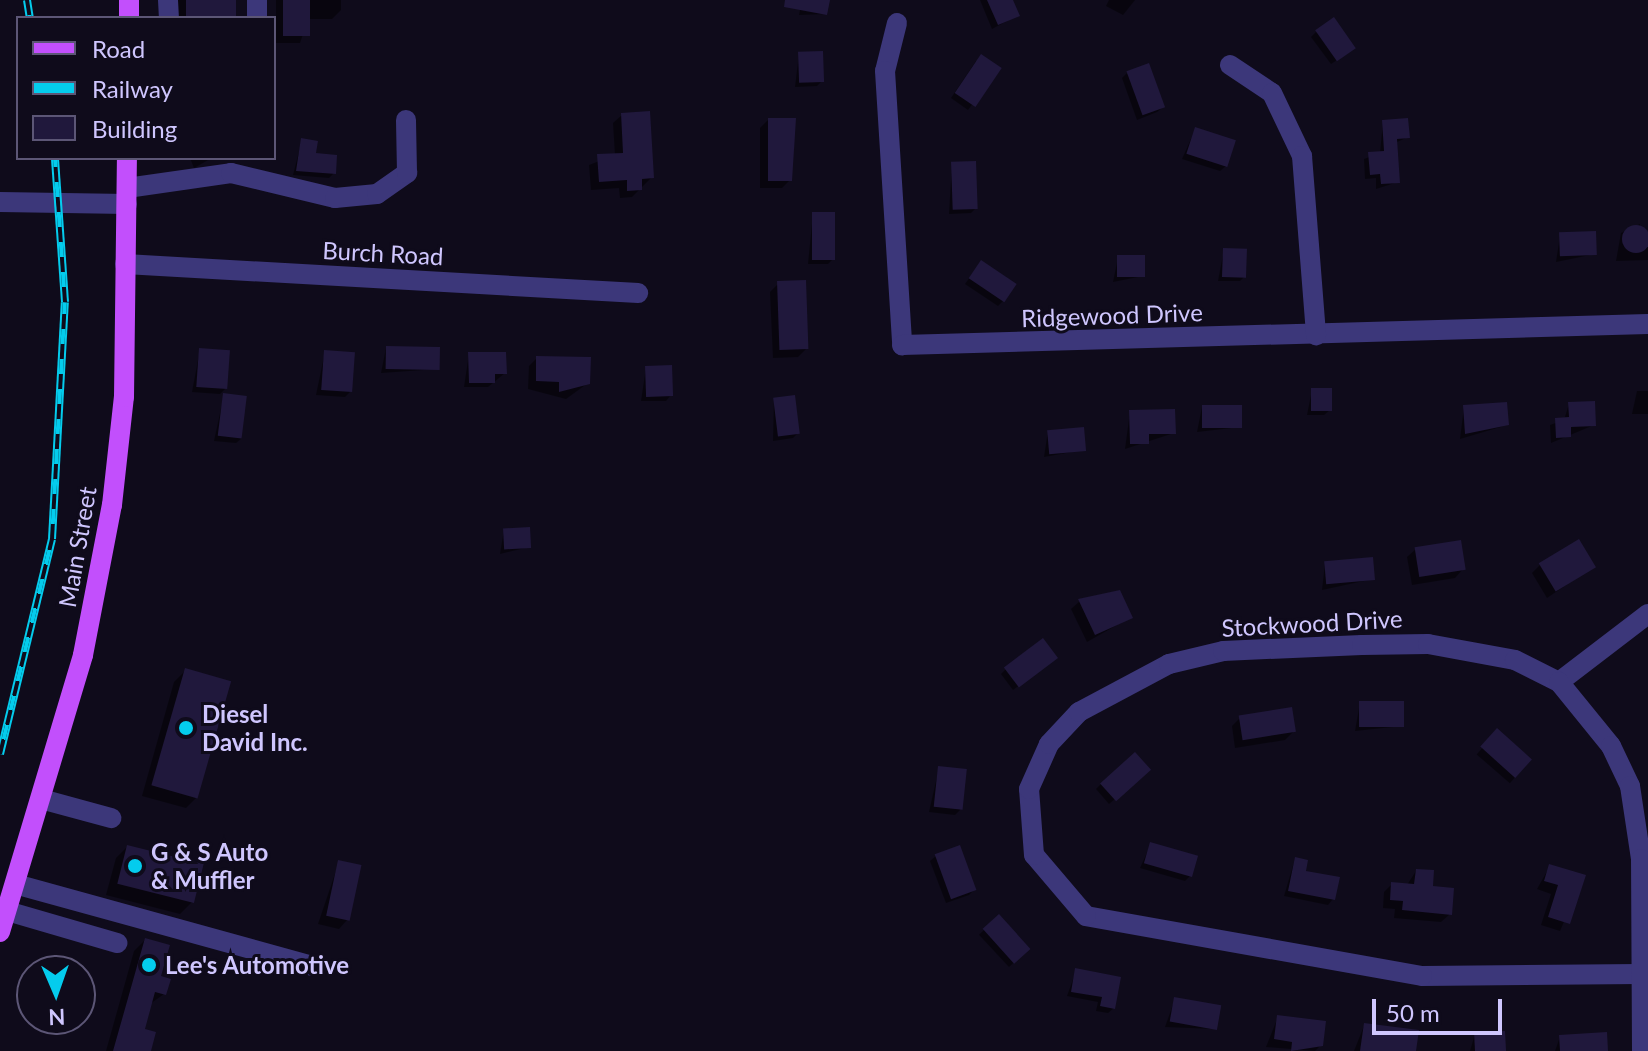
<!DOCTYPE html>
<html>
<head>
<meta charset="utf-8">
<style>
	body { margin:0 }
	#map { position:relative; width:1648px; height:1051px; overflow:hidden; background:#0f0b1b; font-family:Lato,sans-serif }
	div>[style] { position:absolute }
	.shadow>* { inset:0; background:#0007; transform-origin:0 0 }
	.building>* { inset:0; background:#20183c; transform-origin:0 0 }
	.round { border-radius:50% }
	.minor>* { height:20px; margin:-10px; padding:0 10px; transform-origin:10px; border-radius:10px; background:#3c377a }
	.major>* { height:20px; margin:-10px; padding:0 10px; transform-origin:10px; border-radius:10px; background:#c24ffc }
	.rail>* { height:8px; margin-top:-4px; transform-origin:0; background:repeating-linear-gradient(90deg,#0f0b1b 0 15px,#04cced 0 30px); box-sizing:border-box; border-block:2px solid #04cced }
	.dots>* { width:22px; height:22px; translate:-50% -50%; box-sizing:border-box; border:4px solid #0f0b1b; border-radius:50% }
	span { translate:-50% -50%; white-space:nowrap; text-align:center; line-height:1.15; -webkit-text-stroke:6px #0f0b1b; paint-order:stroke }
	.street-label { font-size:24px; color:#cfc6fe }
	.poi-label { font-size:24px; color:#cfc6fe; font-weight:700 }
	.left { translate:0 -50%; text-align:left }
	.legend { position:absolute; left:16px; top:16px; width:260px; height:144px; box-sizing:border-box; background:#0f0b1b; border:2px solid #5c5676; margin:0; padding:10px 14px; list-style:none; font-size:24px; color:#cfc6fe }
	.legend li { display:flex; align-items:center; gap:16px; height:40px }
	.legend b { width:40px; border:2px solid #5c5676 }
	.north { position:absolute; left:16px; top:955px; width:80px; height:80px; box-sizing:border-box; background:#0f0b1b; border:2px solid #5c5676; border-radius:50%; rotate:178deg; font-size:22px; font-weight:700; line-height:32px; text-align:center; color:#cfc6fe }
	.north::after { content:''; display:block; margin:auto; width:28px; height:36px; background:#04cced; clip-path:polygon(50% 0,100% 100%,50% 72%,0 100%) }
	.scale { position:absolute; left:1372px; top:999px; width:130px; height:36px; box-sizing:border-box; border:4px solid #cfc6fe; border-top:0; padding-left:10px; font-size:24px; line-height:28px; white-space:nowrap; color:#cfc6fe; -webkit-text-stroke:6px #0f0b1b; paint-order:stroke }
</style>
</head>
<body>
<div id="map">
	<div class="shadow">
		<div style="left:175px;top:0;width:59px;height:18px"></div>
		<div style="clip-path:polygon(276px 0,341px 0,341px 10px,332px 19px,308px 19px,300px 43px,276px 43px)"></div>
		<div style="clip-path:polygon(802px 0,828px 0,825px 14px,799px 15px)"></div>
		<div style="clip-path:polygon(980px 0,1011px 0,1018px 15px,992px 29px)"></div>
		<div style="clip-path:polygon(1109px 0,1135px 0,1123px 15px,1106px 6px)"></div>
		<div style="clip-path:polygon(1316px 32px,1348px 53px,1331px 64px,1311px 37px)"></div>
		<div style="clip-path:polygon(799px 54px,822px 81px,817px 86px,795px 87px)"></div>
		<div style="clip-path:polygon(976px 61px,999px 68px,968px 110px,951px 98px)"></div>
		<div style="clip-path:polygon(1127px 73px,1163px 107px,1157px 112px,1137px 120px,1122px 78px)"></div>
		<div style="clip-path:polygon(622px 115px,652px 177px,632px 197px,620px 198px,619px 188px,591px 190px,589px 165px,615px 155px,613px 123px)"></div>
		<div style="clip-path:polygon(768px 120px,790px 180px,782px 188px,760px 188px,760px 128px)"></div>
		<div style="clip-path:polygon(1383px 122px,1408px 137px,1395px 143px,1398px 182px,1376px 189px,1376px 178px,1365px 179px,1364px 159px,1380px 153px)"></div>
		<div style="clip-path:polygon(1195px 130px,1226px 166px,1220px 171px,1182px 159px)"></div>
		<div style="clip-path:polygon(302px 140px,334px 173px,329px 178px,293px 175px)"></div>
		<div style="clip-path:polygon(190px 158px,209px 158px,210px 159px,194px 168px)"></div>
		<div style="clip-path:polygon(952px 164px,976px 208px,971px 213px,949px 214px)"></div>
		<div style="clip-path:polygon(813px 214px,833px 259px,828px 264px,808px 264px)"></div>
		<div style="clip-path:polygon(1640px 224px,1640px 233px,1648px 232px,1648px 260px,1616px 261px,1621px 233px)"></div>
		<div style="clip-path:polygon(1560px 236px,1595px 254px,1556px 262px)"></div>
		<div style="clip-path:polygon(1224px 250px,1245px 276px,1240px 281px,1218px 281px)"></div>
		<div style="clip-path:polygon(1118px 258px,1143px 276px,1113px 282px)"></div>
		<div style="clip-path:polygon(981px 262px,1003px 301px,998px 306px,965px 284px)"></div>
		<div style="clip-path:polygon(778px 284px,807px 348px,798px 357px,773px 358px,770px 292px)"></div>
		<div style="clip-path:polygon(386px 348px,437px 369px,381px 373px)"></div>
		<div style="clip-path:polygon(200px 350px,225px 389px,220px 394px,192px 392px)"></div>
		<div style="clip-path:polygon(325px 352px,350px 392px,345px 397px,316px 395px)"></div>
		<div style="clip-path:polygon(469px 354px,505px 373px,488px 387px,464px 387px)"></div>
		<div style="clip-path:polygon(537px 358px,588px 383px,566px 399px,528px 389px,529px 366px)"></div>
		<div style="clip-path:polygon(646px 368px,671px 395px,666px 401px,641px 401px)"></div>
		<div style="clip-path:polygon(1312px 390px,1330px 410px,1324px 415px,1307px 415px)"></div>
		<div style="clip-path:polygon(1637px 391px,1648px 391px,1648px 414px,1632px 414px)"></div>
		<div style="clip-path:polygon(224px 395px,242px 438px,236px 443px,214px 441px)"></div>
		<div style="clip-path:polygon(774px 400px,798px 433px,793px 438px,773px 441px)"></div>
		<div style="clip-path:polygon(1569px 404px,1594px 425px,1551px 443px,1550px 425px,1564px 420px)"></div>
		<div style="clip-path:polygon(1202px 407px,1240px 427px,1197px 432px)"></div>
		<div style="clip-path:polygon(1464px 407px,1507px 425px,1460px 439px)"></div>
		<div style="clip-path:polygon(1130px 412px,1174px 433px,1125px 449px)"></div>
		<div style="clip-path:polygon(1048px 431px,1083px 450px,1044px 457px)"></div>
		<div style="clip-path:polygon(504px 530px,529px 547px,500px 554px)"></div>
		<div style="clip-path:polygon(1416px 549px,1463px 569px,1455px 578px,1412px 585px,1407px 557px)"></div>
		<div style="clip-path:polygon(1325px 564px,1373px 579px,1322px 590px)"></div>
		<div style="clip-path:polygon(1540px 565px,1594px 566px,1547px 598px,1532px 573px)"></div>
		<div style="clip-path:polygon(1080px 601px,1131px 617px,1087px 642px,1071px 609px)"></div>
		<div style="clip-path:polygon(1050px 662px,1013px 690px,1001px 674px,1006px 669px)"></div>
		<div style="clip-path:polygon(185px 671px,197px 797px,186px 808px,142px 796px,174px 682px)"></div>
		<div style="clip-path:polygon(1360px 703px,1402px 726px,1355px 731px)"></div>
		<div style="clip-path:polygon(1240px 718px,1294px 731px,1285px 740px,1235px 748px,1232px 726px)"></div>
		<div style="left:1497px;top:731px;width:44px;height:31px;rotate:41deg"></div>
		<div style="clip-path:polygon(939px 768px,960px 810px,955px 815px,929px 812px)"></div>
		<div style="clip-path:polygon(1143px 775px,1109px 804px,1096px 789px,1101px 784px)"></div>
		<div style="clip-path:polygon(1151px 844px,1190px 876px,1185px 881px,1140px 868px)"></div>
		<div style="clip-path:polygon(127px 847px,192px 902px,180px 914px,106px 895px,116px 858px)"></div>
		<div style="clip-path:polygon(936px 856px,974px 890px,969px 895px,946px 903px,930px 861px)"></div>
		<div style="clip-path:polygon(1295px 859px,1333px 899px,1328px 905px,1284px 896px)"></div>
		<div style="clip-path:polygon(339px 862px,347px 920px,339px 929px,318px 924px)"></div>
		<div style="clip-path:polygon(1550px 866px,1583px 877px,1560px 931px,1541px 925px,1551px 894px,1537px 889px)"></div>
		<div style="clip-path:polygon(1416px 871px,1450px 914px,1441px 922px,1394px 918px,1395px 909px,1383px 908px,1384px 892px,1392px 884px,1407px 885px)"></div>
		<div style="left:998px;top:917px;width:44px;height:26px;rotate:47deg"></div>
		<div style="clip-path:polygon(145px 940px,164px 994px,150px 1004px,142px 1030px,149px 1051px,106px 1051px,134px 951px)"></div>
		<div style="clip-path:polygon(1076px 971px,1114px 1008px,1108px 1013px,1096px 1011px,1098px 1002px,1067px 996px)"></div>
		<div style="clip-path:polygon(1175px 999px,1215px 1029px,1165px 1027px)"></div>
		<div style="clip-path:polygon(1278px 1017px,1321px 1045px,1315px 1051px,1266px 1047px)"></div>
		<div style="clip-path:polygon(1364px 1026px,1414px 1051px,1354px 1051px)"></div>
		<div style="clip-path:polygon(1475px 1034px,1504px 1051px,1470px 1051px)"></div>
		<div style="clip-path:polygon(1560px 1037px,1606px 1051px,1555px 1051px)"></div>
	</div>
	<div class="building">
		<div style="left:186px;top:0;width:50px;height:18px"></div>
		<div style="left:283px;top:0;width:27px;height:36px"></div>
		<div style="clip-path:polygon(785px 0,830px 0,827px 15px,784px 7px)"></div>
		<div style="clip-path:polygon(987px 0,1013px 0,1020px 16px,998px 25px)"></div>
		<div style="left:1334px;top:17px;width:38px;height:23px;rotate:55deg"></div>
		<div style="left:823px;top:51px;width:31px;height:25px;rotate:88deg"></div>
		<div style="left:981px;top:54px;width:25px;height:47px;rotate:34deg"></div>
		<div style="left:1149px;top:63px;width:47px;height:24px;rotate:70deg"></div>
		<div style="clip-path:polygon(650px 111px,654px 178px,642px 179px,642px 190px,627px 191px,627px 180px,599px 182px,597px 154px,623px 153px,621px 113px)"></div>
		<div style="clip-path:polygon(768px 118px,796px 118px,792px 181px,768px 181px)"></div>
		<div style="clip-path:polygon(1408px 118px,1410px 138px,1397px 139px,1400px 183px,1381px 184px,1380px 174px,1370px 175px,1368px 152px,1384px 151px,1382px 120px)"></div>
		<div style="left:1195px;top:127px;width:43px;height:28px;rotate:18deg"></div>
		<div style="clip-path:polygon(301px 138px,318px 141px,316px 153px,337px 155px,336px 174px,296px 171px)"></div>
		<div style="left:976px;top:161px;width:48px;height:25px;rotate:88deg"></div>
		<div style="left:812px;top:212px;width:23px;height:48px"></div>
		<div class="round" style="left:1622px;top:225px;width:28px;height:28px"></div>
		<div style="left:1596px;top:231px;width:24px;height:37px;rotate:88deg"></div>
		<div style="left:1223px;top:248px;width:24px;height:29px;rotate:2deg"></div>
		<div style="left:1145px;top:255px;width:22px;height:28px;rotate:90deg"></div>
		<div style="left:981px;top:260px;width:43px;height:22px;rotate:34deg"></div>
		<div style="left:806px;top:280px;width:69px;height:29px;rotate:88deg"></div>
		<div style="left:386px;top:346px;width:54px;height:23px;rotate:1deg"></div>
		<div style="left:199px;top:348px;width:31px;height:39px;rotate:4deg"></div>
		<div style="left:324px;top:350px;width:31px;height:40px;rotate:4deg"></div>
		<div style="clip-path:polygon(468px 352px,506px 352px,507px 374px,495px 374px,495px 383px,469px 383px)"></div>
		<div style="clip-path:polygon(536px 356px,591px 357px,590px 384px,559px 392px,559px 382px,536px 381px)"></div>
		<div style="left:672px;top:365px;width:31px;height:27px;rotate:88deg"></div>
		<div style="left:1311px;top:388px;width:21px;height:23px"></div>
		<div style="left:223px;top:393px;width:24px;height:43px;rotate:7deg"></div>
		<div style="left:795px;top:395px;width:39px;height:22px;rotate:83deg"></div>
		<div style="clip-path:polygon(1595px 401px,1596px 426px,1571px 427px,1571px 437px,1556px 438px,1555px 418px,1569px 417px,1568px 402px)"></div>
		<div style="clip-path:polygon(1507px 402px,1509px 425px,1465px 434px,1463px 405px)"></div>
		<div style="left:1202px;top:405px;width:40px;height:23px"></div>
		<div style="clip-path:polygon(1175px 409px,1176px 434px,1149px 434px,1149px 444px,1130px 444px,1129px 410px)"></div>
		<div style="left:1084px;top:427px;width:24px;height:37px;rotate:85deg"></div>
		<div style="left:530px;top:527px;width:21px;height:27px;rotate:87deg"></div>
		<div style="left:1579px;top:539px;width:33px;height:47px;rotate:59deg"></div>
		<div style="left:1461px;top:540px;width:30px;height:47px;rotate:81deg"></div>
		<div style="left:1373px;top:557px;width:23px;height:49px;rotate:85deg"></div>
		<div style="clip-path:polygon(1120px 590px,1133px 618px,1095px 635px,1078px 599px)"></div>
		<div style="left:1043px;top:638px;width:25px;height:49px;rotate:53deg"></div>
		<div style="left:185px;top:668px;width:48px;height:122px;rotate:16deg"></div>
		<div style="left:1359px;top:701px;width:45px;height:26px"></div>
		<div style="left:1292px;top:707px;width:25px;height:54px;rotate:81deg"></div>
		<div style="left:1497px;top:728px;width:47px;height:25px;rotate:42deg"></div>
		<div style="left:1135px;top:752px;width:24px;height:47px;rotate:48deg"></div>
		<div style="left:938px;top:766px;width:29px;height:41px;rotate:6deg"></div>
		<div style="left:1150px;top:842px;width:50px;height:22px;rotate:16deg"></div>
		<div style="left:127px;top:845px;width:79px;height:40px;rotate:14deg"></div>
		<div style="left:960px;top:845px;width:48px;height:27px;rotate:70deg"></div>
		<div style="clip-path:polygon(1295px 857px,1308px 860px,1306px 871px,1340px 877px,1335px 900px,1288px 891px)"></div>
		<div style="left:338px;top:860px;width:24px;height:57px;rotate:12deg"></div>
		<div style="clip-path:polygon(1549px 864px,1586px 875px,1570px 924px,1548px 917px,1558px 885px,1544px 881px)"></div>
		<div style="clip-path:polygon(1416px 869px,1434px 870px,1433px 886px,1454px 888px,1452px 915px,1402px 910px,1403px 901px,1390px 900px,1391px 882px,1414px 884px)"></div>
		<div style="left:999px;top:914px;width:47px;height:22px;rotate:48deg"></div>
		<div style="clip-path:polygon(145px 938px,170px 945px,161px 976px,171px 979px,166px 995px,155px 992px,145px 1029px,156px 1032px,151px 1051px,113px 1051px)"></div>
		<div style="clip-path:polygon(1075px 968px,1121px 977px,1115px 1009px,1100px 1006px,1102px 997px,1071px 992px)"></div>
		<div style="left:1174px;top:997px;width:48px;height:25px;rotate:10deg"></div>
		<div style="clip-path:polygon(1277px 1015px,1326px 1021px,1323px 1046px,1291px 1051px,1292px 1042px,1274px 1039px)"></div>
		<div style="clip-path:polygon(1364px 1023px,1419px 1030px,1416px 1051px,1360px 1051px)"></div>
		<div style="left:1505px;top:1031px;width:20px;height:31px;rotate:87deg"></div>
		<div style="clip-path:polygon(1607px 1032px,1608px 1051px,1560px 1051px,1559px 1035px)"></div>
	</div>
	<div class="minor">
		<div style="left:168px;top:0;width:18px;rotate:87deg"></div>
		<div style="left:257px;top:0;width:18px;rotate:90deg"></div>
		<div style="left:897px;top:23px;width:49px;rotate:104deg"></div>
		<div style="left:885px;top:71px;width:275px;rotate:86.4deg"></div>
		<div style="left:902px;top:345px;width:746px;rotate:-1.61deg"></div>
		<div style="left:1230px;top:65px;width:50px;rotate:33.7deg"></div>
		<div style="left:1272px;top:93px;width:70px;rotate:64.5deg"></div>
		<div style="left:1302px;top:156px;width:180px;rotate:85.5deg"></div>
		<div style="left:127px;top:188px;width:105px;rotate:-8.2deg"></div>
		<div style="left:231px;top:173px;width:107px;rotate:13.5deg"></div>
		<div style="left:335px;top:198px;width:42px;rotate:-5.4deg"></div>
		<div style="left:377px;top:194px;width:37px;rotate:-35deg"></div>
		<div style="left:407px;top:173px;width:53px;rotate:-91.1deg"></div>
		<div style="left:0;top:202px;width:127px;rotate:0.9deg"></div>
		<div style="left:125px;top:264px;width:514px;rotate:3.24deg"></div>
		<div style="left:1559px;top:682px;width:112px;rotate:-37.4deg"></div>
		<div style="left:41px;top:799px;width:73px;rotate:15.2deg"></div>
		<div style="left:15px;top:884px;width:308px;rotate:15.4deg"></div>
		<div style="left:7px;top:911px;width:115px;rotate:16.2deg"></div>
		<div style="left:1640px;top:974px;width:218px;rotate:179.5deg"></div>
		<div style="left:1422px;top:976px;width:341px;rotate:-169.9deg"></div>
		<div style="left:1086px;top:916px;width:80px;rotate:-130.4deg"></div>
		<div style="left:1034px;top:855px;width:66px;rotate:-94.3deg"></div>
		<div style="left:1029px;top:789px;width:49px;rotate:-66deg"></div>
		<div style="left:1049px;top:744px;width:44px;rotate:-46.8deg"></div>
		<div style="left:1079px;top:712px;width:102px;rotate:-28.1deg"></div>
		<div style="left:1169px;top:664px;width:56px;rotate:-13.5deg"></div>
		<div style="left:1223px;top:651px;width:139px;rotate:-2.5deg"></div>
		<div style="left:1362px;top:645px;width:66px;rotate:-0.9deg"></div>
		<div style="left:1428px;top:644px;width:88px;rotate:10.4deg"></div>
		<div style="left:1515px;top:660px;width:49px;rotate:26.6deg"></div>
		<div style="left:1559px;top:682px;width:82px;rotate:50.9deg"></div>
		<div style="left:1611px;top:746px;width:44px;rotate:64.6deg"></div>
		<div style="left:1630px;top:786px;width:74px;rotate:81.4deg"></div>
		<div style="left:1641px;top:859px;width:192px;rotate:89.7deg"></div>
	</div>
	<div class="major">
		<div style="left:129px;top:18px;width:18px;rotate:-90deg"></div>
		<div style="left:0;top:932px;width:289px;rotate:-73.3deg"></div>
		<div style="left:83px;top:655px;width:153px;rotate:-79.1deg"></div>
		<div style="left:112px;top:505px;width:109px;rotate:-83.7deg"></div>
		<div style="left:124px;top:397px;width:239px;rotate:-89.3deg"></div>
	</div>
	<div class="rail">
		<div style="left:27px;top:0;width:18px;rotate:81deg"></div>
		<div style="left:0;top:754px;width:221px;rotate:-76.4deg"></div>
		<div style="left:52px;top:539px;width:237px;rotate:-86.9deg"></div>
		<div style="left:65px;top:302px;width:144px;rotate:-94deg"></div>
	</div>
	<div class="dots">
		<div style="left:186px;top:728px;background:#04cced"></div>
		<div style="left:135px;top:866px;background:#04cced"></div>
		<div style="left:149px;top:965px;background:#04cced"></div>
	</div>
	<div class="street-label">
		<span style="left:383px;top:253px;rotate:3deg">Burch Road</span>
		<span style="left:1112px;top:315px;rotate:-2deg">Ridgewood Drive</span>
		<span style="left:77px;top:547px;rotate:-80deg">Main Street</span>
		<span style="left:1312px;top:623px;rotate:-3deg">Stockwood Drive</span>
	</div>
	<div class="poi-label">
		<span class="left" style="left:202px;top:728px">Diesel<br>David Inc.</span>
		<span class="left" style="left:151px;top:866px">G &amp; S Auto<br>&amp; Muffler</span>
		<span class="left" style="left:165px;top:965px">Lee's Automotive</span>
	</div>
	<ul class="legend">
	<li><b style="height:10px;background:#c24ffc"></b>Road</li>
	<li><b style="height:10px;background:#04cced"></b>Railway</li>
	<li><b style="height:22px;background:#20183c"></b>Building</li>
	</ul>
	<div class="north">N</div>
	<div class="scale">50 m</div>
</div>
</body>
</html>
